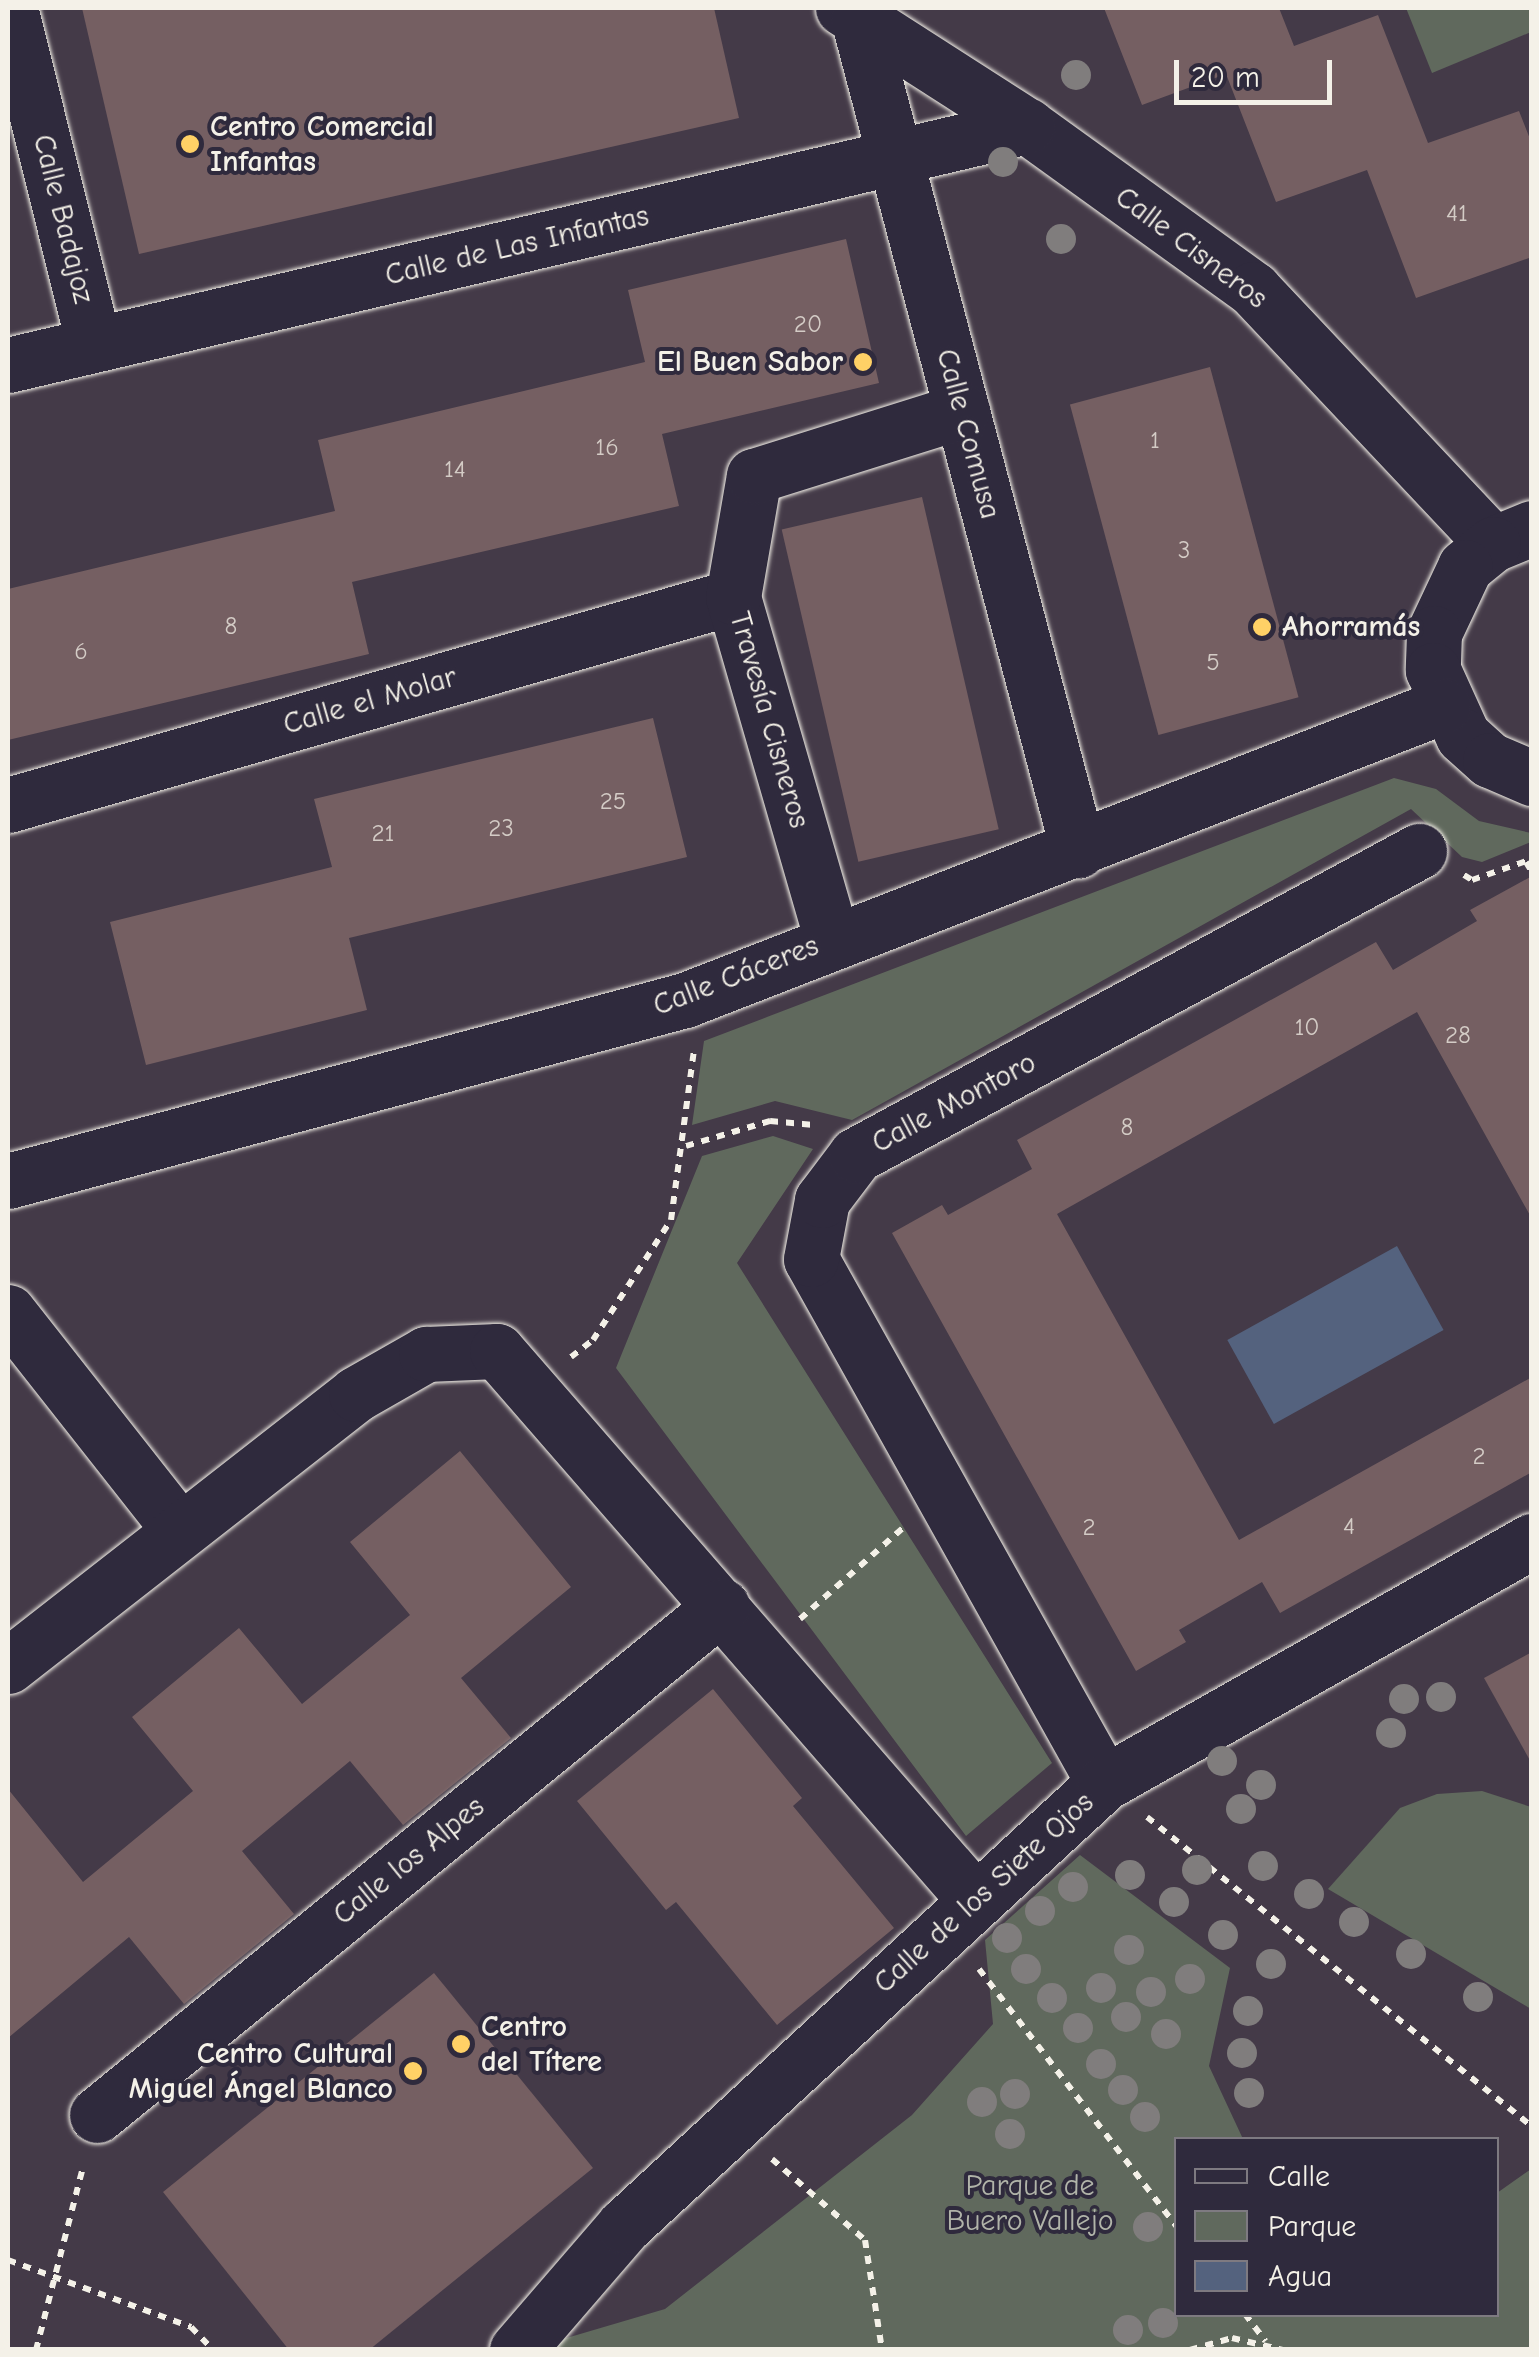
<!DOCTYPE html>
<html>
<head>
<meta charset="utf-8">
<style>
	body { margin:0 }
	#map { position:relative; width:1539px; height:2357px; overflow:hidden; background:#443a48; font-family:"Comic Neue",sans-serif }
	div>[style] { position:absolute }
	.green>* { inset:0; background:#60695d }
	.water>* { inset:0; background:#54627e; transform-origin:0 0 }
	.building>* { inset:0; background:#755f62; transform-origin:0 0 }
	.path>* { height:6px; margin-top:-3px; transform-origin:0; background:repeating-linear-gradient(90deg,#f4f1e8 0 8px,transparent 0 16px) }
	.roads { filter:drop-shadow(0 0 2px #f4f1e8) drop-shadow(0 0 2px #f4f1e8) }
	.minor>* { height:55px; margin:-27.5px; padding:0 27.5px; transform-origin:27.5px; border-radius:27.5px; background:#2f2a3d }
	.trees>* { width:30px; height:30px; margin:-15px; border-radius:50%; background:#807d7d }
	.dots>* { width:28px; height:28px; translate:-50% -50%; box-sizing:border-box; border:5px solid #2f2a3d; border-radius:50% }
	span { translate:-50% -50%; white-space:nowrap; text-align:center; line-height:1.15; -webkit-text-stroke:8px #2f2a3d; paint-order:stroke }
	.number-label { font-size:25px; color:#d4ccc6 }
	.number-label span { -webkit-text-stroke-width:0 }
	.poi-label { font-size:30px; color:#f4f1e8; font-weight:700 }
	.left { translate:0 -50%; text-align:left }
	.right { translate:-100% -50%; text-align:right }
	.street-label { font-size:30px; color:#f4f1e8 }
	.park-label { font-size:30px; color:#b1b4a9 }
	.frame { position:absolute; inset:0; border:10px solid #f4f1e8; pointer-events:none }
	.legend { position:absolute; left:1174px; top:2137px; width:325px; height:180px; box-sizing:border-box; background:#2f2a3d; border:2px solid #7e7a81; margin:0; padding:12px 18px; list-style:none; font-size:30px; color:#f4f1e8 }
	.legend li { display:flex; align-items:center; gap:20px; height:50px }
	.legend b { width:50px; border:2px solid #7e7a81 }
	.scale { position:absolute; left:1174px; top:60px; width:158px; height:45px; box-sizing:border-box; border:5px solid #f4f1e8; border-top:0; padding-left:12px; font-size:30px; line-height:35px; white-space:nowrap; color:#f4f1e8; -webkit-text-stroke:8px #2f2a3d; paint-order:stroke }
</style>
</head>
<body>
<div id="map">
	<div class="green">
		<div style="clip-path:polygon(1406px 8px,1531px 8px,1531px 32px,1432px 73px)"></div>
		<div style="clip-path:polygon(1394px 778px,1436px 789px,1479px 821px,1531px 833px,1531px 842px,1482px 862px,1462px 857px,1411px 809px,852px 1120px,775px 1101px,692px 1125px,704px 1041px)"></div>
		<div style="clip-path:polygon(773px 1136px,813px 1149px,737px 1263px,1052px 1763px,966px 1836px,616px 1368px,702px 1156px)"></div>
		<div style="clip-path:polygon(1482px 1791px,1531px 1807px,1531px 2009px,1328px 1889px,1400px 1808px,1437px 1794px)"></div>
		<div style="clip-path:polygon(1080px 1855px,1230px 1968px,1209px 2066px,1243px 2139px,1176px 2140px,1176px 2314px,1496px 2314px,1497px 2193px,1531px 2169px,1531px 2349px,550px 2350px,553px 2342px,665px 2309px,912px 2115px,993px 2024px,985px 1940px)"></div>
	</div>
	<div class="water">
		<div style="left:1397px;top:1246px;width:96px;height:194px;rotate:61deg"></div>
	</div>
	<div class="building">
		<div style="clip-path:polygon(82px 8px,714px 8px,739px 118px,139px 254px)"></div>
		<div style="clip-path:polygon(1104px 8px,1279px 8px,1294px 46px,1378px 15px,1428px 143px,1519px 111px,1532px 144px,1532px 257px,1416px 298px,1367px 170px,1276px 202px,1226px 74px,1142px 105px)"></div>
		<div style="clip-path:polygon(846px 239px,879px 383px,662px 434px,679px 506px,352px 582px,369px 654px,8px 740px,8px 589px,335px 511px,318px 440px,645px 362px,628px 290px)"></div>
		<div style="left:1210px;top:367px;width:342px;height:145px;rotate:75deg"></div>
		<div style="left:922px;top:497px;width:341px;height:144px;rotate:77deg"></div>
		<div style="clip-path:polygon(653px 718px,687px 857px,349px 938px,367px 1010px,146px 1065px,110px 922px,332px 867px,314px 799px)"></div>
		<div style="clip-path:polygon(1532px 876px,1532px 1219px,1417px 1012px,1057px 1214px,1239px 1540px,1532px 1377px,1532px 1472px,1280px 1613px,1262px 1582px,1179px 1630px,1186px 1642px,1136px 1671px,892px 1233px,942px 1205px,948px 1215px,1032px 1169px,1017px 1140px,1376px 942px,1393px 970px,1477px 921px,1470px 910px)"></div>
		<div style="clip-path:polygon(460px 1451px,571px 1587px,461px 1678px,511px 1738px,403px 1825px,350px 1761px,242px 1851px,294px 1914px,184px 2004px,129px 1937px,8px 2038px,8px 1789px,83px 1882px,193px 1791px,132px 1717px,239px 1628px,302px 1704px,410px 1615px,350px 1542px)"></div>
		<div style="clip-path:polygon(1532px 1652px,1532px 1764px,1484px 1678px)"></div>
		<div style="clip-path:polygon(713px 1689px,802px 1798px,793px 1806px,894px 1928px,777px 2025px,676px 1902px,666px 1910px,577px 1801px)"></div>
		<div style="clip-path:polygon(434px 1973px,593px 2168px,369px 2350px,289px 2350px,163px 2192px)"></div>
	</div>
	<div class="path">
		<div style="left:1526px;top:862px;width:12px;rotate:59deg"></div>
		<div style="left:1464px;top:875px;width:9px;rotate:32deg"></div>
		<div style="left:1472px;top:880px;width:64px;rotate:-19.3deg"></div>
		<div style="left:686px;top:1146px;width:88px;rotate:-16.6deg"></div>
		<div style="left:770px;top:1121px;width:44px;rotate:5.2deg"></div>
		<div style="left:571px;top:1357px;width:28px;rotate:-38deg"></div>
		<div style="left:593px;top:1340px;width:143px;rotate:-57deg"></div>
		<div style="left:671px;top:1220px;width:172px;rotate:-82.3deg"></div>
		<div style="left:800px;top:1619px;width:137px;rotate:-41.5deg"></div>
		<div style="left:1147px;top:1817px;width:494px;rotate:38.8deg"></div>
		<div style="left:979px;top:1969px;width:324px;rotate:52.5deg"></div>
		<div style="left:772px;top:2159px;width:123px;rotate:41.1deg"></div>
		<div style="left:865px;top:2240px;width:111px;rotate:81.2deg"></div>
		<div style="left:8px;top:2260px;width:195px;rotate:20.1deg"></div>
		<div style="left:191px;top:2327px;width:32px;rotate:46deg"></div>
		<div style="left:1245px;top:2314px;width:34px;rotate:53deg"></div>
		<div style="left:36px;top:2350px;width:189px;rotate:-75.6deg"></div>
		<div style="left:1190px;top:2350px;width:44px;rotate:-15.9deg"></div>
		<div style="left:1232px;top:2338px;width:52px;rotate:13.2deg"></div>
	</div>
	<div class="roads">
		<div class="minor">
			<div style="left:10px;top:8px;width:347px;rotate:76deg"></div>
			<div style="left:843px;top:8px;width:219px;rotate:32.7deg"></div>
			<div style="left:1027px;top:126px;width:279px;rotate:35.8deg"></div>
			<div style="left:1253px;top:289px;width:350px;rotate:46.7deg"></div>
			<div style="left:858px;top:18px;width:861px;rotate:75.19deg"></div>
			<div style="left:8px;top:365px;width:1047px;rotate:-13.2deg"></div>
			<div style="left:1532px;top:528px;width:42px;rotate:157.7deg"></div>
			<div style="left:1493px;top:544px;width:36px;rotate:141deg"></div>
			<div style="left:1465px;top:567px;width:73px;rotate:115.2deg"></div>
			<div style="left:1434px;top:633px;width:37px;rotate:92deg"></div>
			<div style="left:1433px;top:670px;width:72px;rotate:65.6deg"></div>
			<div style="left:1463px;top:736px;width:36px;rotate:42deg"></div>
			<div style="left:1490px;top:760px;width:46px;rotate:23.2deg"></div>
			<div style="left:8px;top:805px;width:754px;rotate:-16.01deg"></div>
			<div style="left:832px;top:940px;width:357px;rotate:-106.1deg"></div>
			<div style="left:733px;top:597px;width:123px;rotate:-80.2deg"></div>
			<div style="left:754px;top:476px;width:218px;rotate:-17.4deg"></div>
			<div style="left:8px;top:1181px;width:701px;rotate:-14.97deg"></div>
			<div style="left:685px;top:1000px;width:813px;rotate:-21.2deg"></div>
			<div style="left:8px;top:1312px;width:275px;rotate:51.8deg"></div>
			<div style="left:8px;top:1666px;width:442px;rotate:-38deg"></div>
			<div style="left:356px;top:1394px;width:81px;rotate:-29.7deg"></div>
			<div style="left:426px;top:1354px;width:71px;rotate:-2.4deg"></div>
			<div style="left:497px;top:1351px;width:728px;rotate:48.95deg"></div>
			<div style="left:1104px;top:1783px;width:600px;rotate:-119.21deg"></div>
			<div style="left:811px;top:1259px;width:60px;rotate:-79.4deg"></div>
			<div style="left:822px;top:1200px;width:56px;rotate:-52.9deg"></div>
			<div style="left:856px;top:1155px;width:640px;rotate:-28.37deg"></div>
			<div style="left:97px;top:2115px;width:806px;rotate:-39.16deg"></div>
			<div style="left:517px;top:2350px;width:164px;rotate:-49.2deg"></div>
			<div style="left:624px;top:2226px;width:653px;rotate:-42.7deg"></div>
			<div style="left:1104px;top:1783px;width:492px;rotate:-29.5deg"></div>
		</div>
	</div>
	<div class="trees">
		<div style="left:1076px;top:75px"></div>
		<div style="left:1003px;top:162px"></div>
		<div style="left:1061px;top:239px"></div>
		<div style="left:1441px;top:1697px"></div>
		<div style="left:1404px;top:1699px"></div>
		<div style="left:1391px;top:1733px"></div>
		<div style="left:1222px;top:1761px"></div>
		<div style="left:1261px;top:1785px"></div>
		<div style="left:1241px;top:1809px"></div>
		<div style="left:1263px;top:1866px"></div>
		<div style="left:1197px;top:1870px"></div>
		<div style="left:1130px;top:1875px"></div>
		<div style="left:1073px;top:1887px"></div>
		<div style="left:1309px;top:1894px"></div>
		<div style="left:1174px;top:1902px"></div>
		<div style="left:1040px;top:1911px"></div>
		<div style="left:1354px;top:1922px"></div>
		<div style="left:1223px;top:1935px"></div>
		<div style="left:1007px;top:1938px"></div>
		<div style="left:1129px;top:1950px"></div>
		<div style="left:1411px;top:1954px"></div>
		<div style="left:1271px;top:1964px"></div>
		<div style="left:1026px;top:1969px"></div>
		<div style="left:1190px;top:1979px"></div>
		<div style="left:1101px;top:1988px"></div>
		<div style="left:1151px;top:1992px"></div>
		<div style="left:1478px;top:1997px"></div>
		<div style="left:1052px;top:1998px"></div>
		<div style="left:1248px;top:2011px"></div>
		<div style="left:1126px;top:2017px"></div>
		<div style="left:1078px;top:2028px"></div>
		<div style="left:1166px;top:2034px"></div>
		<div style="left:1242px;top:2053px"></div>
		<div style="left:1101px;top:2064px"></div>
		<div style="left:1123px;top:2090px"></div>
		<div style="left:1249px;top:2093px"></div>
		<div style="left:1015px;top:2094px"></div>
		<div style="left:982px;top:2102px"></div>
		<div style="left:1145px;top:2117px"></div>
		<div style="left:1010px;top:2134px"></div>
		<div style="left:1148px;top:2227px"></div>
		<div style="left:1163px;top:2323px"></div>
		<div style="left:1128px;top:2330px"></div>
	</div>
	<div class="dots">
		<div style="left:190px;top:144px;background:#ffd166"></div>
		<div style="left:863px;top:362px;background:#ffd166"></div>
		<div style="left:1262px;top:627px;background:#ffd166"></div>
		<div style="left:461px;top:2044px;background:#ffd166"></div>
		<div style="left:413px;top:2071px;background:#ffd166"></div>
	</div>
	<div class="number-label">
		<span style="left:1457px;top:213px">41</span>
		<span style="left:808px;top:324px">20</span>
		<span style="left:1155px;top:440px">1</span>
		<span style="left:607px;top:447px">16</span>
		<span style="left:455px;top:469px">14</span>
		<span style="left:1184px;top:550px">3</span>
		<span style="left:231px;top:626px">8</span>
		<span style="left:81px;top:651px">6</span>
		<span style="left:1213px;top:662px">5</span>
		<span style="left:613px;top:801px">25</span>
		<span style="left:501px;top:828px">23</span>
		<span style="left:383px;top:833px">21</span>
		<span style="left:1307px;top:1027px">10</span>
		<span style="left:1458px;top:1035px">28</span>
		<span style="left:1127px;top:1127px">8</span>
		<span style="left:1479px;top:1456px">2</span>
		<span style="left:1349px;top:1526px">4</span>
		<span style="left:1089px;top:1527px">2</span>
	</div>
	<div class="poi-label">
		<span class="left" style="left:210px;top:144px">Centro Comercial<br>Infantas</span>
		<span class="right" style="left:843px;top:362px">El Buen Sabor</span>
		<span class="left" style="left:1282px;top:627px">Ahorramás</span>
		<span class="left" style="left:481px;top:2044px">Centro<br>del Títere</span>
		<span class="right" style="left:393px;top:2071px">Centro Cultural<br>Miguel Ángel Blanco</span>
	</div>
	<div class="street-label">
		<span style="left:63px;top:219px;rotate:76deg">Calle Badajoz</span>
		<span style="left:517px;top:246px;rotate:-13deg">Calle de Las Infantas</span>
		<span style="left:1191px;top:248px;rotate:37deg">Calle Cisneros</span>
		<span style="left:968px;top:434px;rotate:75deg">Calle Comusa</span>
		<span style="left:370px;top:701px;rotate:-16deg">Calle el Molar</span>
		<span style="left:769px;top:720px;rotate:74deg">Travesía Cisneros</span>
		<span style="left:736px;top:976px;rotate:-21deg">Calle Cáceres</span>
		<span style="left:954px;top:1103px;rotate:-28deg">Calle Montoro</span>
		<span style="left:409px;top:1861px;rotate:-39deg">Calle los Alpes</span>
		<span style="left:984px;top:1893px;rotate:-42deg">Calle de los Siete Ojos</span>
	</div>
	<div class="park-label">
		<span style="left:1030px;top:2203px">Parque de<br>Buero Vallejo</span>
	</div>
	<div class="frame"></div>
	<ul class="legend">
	<li><b style="height:12px;background:#2f2a3d"></b>Calle</li>
	<li><b style="height:28px;background:#60695d"></b>Parque</li>
	<li><b style="height:28px;background:#54627e"></b>Agua</li>
	</ul>
	<div class="scale">20 m</div>
</div>
</body>
</html>
